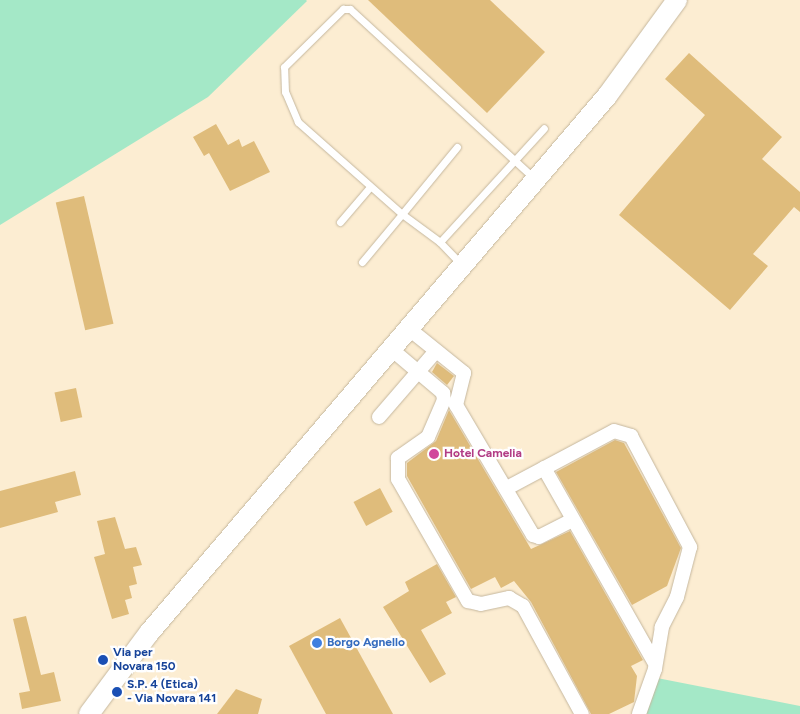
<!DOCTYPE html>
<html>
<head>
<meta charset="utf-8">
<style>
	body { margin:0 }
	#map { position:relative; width:800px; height:714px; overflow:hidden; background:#fcedd2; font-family:Figtree,sans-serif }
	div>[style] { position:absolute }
	.green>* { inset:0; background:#a4e8c7 }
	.building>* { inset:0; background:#dfbc7b; transform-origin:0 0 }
	.roads { filter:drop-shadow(0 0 1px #c5b79e) drop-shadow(0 0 1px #c5b79e) }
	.lane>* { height:7px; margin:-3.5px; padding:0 3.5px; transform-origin:3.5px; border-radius:3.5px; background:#fff }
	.street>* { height:14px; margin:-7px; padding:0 7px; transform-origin:7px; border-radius:7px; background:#fff }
	.secondary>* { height:20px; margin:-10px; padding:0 10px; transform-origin:10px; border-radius:10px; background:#fff }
	.dots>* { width:14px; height:14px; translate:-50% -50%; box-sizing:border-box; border:2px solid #fff; border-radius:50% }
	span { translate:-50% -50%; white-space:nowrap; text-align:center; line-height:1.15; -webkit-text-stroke:4.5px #fff; paint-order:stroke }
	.hotel-label { font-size:12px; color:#b23c85; font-weight:700 }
	.left { translate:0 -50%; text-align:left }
	.shop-label { font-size:12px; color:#366cbe; font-weight:700 }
	.transit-label { font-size:12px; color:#164399; font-weight:700 }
</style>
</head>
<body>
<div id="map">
	<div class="green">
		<div style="clip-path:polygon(0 0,306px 0,307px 1px,208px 97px,0 225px)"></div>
		<div style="clip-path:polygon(657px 678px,800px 706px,800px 714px,644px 714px)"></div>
	</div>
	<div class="building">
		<div style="clip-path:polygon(368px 0,490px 0,545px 52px,487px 113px)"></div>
		<div style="clip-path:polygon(689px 53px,782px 137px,762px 159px,800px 192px,800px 212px,794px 207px,753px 254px,768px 266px,730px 310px,619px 215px,705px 115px,665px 79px)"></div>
		<div style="clip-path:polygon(216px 124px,228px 145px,239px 139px,242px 147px,254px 141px,270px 172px,230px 191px,209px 153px,204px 156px,193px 137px)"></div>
		<div style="left:84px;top:196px;width:131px;height:29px;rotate:77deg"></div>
		<div style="clip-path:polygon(437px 363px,454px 376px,447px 385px,432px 372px)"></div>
		<div style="left:76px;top:388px;width:30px;height:22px;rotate:78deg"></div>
		<div style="clip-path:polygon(449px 410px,531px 549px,570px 531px,643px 660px,631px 666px,637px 676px,634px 702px,609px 714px,591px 714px,531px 602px,514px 581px,501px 588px,495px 577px,471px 589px,407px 476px,407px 463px,436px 441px)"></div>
		<div style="clip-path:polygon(615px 440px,624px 443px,681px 548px,667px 586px,632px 605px,556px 472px)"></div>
		<div style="clip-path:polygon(75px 471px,81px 495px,55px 502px,58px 512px,0 528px,0 491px)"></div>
		<div style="left:380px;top:488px;width:27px;height:30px;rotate:62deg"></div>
		<div style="clip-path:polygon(115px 517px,125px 549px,136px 547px,142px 565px,133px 567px,137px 584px,129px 586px,132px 598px,125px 600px,129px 614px,112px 619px,94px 557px,105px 554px,97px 521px)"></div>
		<div style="clip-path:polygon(437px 564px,456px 597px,446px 602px,452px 613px,421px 630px,446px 674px,430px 683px,383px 607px,409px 591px,405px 582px)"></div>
		<div style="clip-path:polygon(26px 616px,41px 675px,54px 672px,61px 701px,22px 709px,19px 693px,30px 691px,13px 619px)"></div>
		<div style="clip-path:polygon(340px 618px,393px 714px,326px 714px,289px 646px)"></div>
		<div style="clip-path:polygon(236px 689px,262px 699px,258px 714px,217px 714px)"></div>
	</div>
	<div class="roads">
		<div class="lane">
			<div style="left:457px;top:147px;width:87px;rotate:129.4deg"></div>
			<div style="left:402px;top:214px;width:139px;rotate:-138.5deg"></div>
			<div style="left:298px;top:122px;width:33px;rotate:-113deg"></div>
			<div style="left:285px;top:92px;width:25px;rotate:-92deg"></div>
			<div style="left:284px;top:67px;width:83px;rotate:-44.5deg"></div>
			<div style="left:343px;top:9px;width:7px"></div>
			<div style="left:350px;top:9px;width:251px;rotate:42.6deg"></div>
			<div style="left:340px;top:222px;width:46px;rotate:-49.4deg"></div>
			<div style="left:362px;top:262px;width:62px;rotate:-50.2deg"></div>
			<div style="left:402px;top:214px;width:47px;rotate:36.4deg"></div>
			<div style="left:461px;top:264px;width:30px;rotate:-134deg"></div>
			<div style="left:440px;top:242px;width:154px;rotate:-47.6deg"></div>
		</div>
		<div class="street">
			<div style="left:408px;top:328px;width:72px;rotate:38.8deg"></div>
			<div style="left:464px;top:373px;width:33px;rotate:104deg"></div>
			<div style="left:456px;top:405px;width:151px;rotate:59.4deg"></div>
			<div style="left:533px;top:535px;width:6px;rotate:18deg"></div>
			<div style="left:539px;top:537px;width:37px;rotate:-27deg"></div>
			<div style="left:390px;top:348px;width:70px;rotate:40.3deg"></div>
			<div style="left:443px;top:393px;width:7px;rotate:82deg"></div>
			<div style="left:444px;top:400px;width:40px;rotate:113.4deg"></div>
			<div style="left:428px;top:437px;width:37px;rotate:145deg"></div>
			<div style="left:398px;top:458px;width:21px;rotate:90deg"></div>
			<div style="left:398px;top:479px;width:141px;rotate:60.2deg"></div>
			<div style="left:468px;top:601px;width:13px;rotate:13deg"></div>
			<div style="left:481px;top:604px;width:29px;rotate:-12deg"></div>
			<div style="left:509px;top:598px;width:16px;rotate:30deg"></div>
			<div style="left:523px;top:606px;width:123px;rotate:61.4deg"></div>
			<div style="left:379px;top:417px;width:87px;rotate:-49.2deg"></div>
			<div style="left:544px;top:468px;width:223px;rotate:60.4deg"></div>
			<div style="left:507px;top:488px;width:121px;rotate:-28deg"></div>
			<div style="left:614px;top:431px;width:18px;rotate:16deg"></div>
			<div style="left:631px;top:436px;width:126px;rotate:62deg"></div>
			<div style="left:690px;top:547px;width:52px;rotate:104.6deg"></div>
			<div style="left:677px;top:597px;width:34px;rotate:117deg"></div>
			<div style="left:662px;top:627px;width:43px;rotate:99.5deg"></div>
			<div style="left:655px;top:669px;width:48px;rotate:109.6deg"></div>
		</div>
		<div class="secondary">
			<div style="left:89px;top:714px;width:101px;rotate:-53.5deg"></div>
			<div style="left:149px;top:633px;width:706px;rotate:-49.54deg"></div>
			<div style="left:607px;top:96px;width:119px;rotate:-53.9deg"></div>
		</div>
	</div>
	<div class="dots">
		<div style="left:434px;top:454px;background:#d1479c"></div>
		<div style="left:317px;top:643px;background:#3f7fe0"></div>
		<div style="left:103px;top:660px;background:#1a4fb4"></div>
		<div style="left:117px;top:692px;background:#1a4fb4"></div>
	</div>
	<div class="hotel-label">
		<span class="left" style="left:444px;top:454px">Hotel Camelia</span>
	</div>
	<div class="shop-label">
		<span class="left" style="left:327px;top:643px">Borgo Agnello</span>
	</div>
	<div class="transit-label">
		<span class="left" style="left:113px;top:660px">Via per<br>Novara 150</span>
		<span class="left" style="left:127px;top:692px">S.P. 4 (Etica)<br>- Via Novara 141</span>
	</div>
</div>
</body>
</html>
